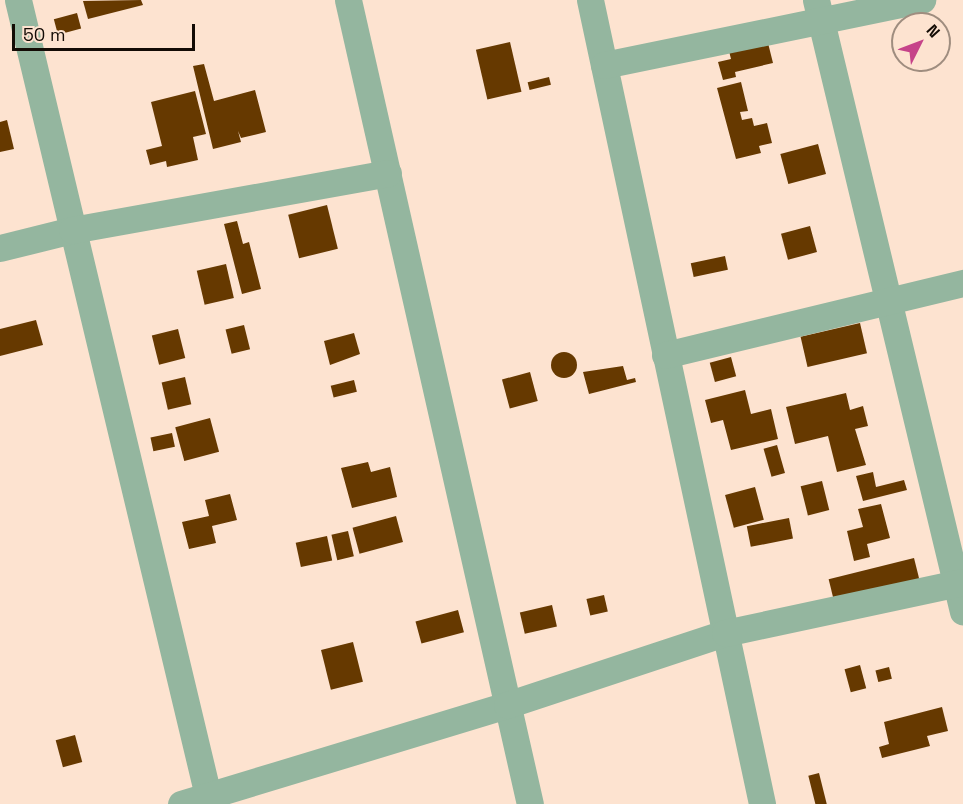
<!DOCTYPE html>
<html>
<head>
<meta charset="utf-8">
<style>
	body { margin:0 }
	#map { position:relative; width:963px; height:804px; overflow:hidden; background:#fde3d0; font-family:"Space Grotesk",sans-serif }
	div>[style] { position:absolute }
	.building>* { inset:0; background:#663900; transform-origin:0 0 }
	.round { border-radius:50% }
	.minor>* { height:27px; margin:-13.5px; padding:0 13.5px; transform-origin:13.5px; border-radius:13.5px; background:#94b69f }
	span { translate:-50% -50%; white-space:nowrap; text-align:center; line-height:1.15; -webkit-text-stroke:6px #fde3d0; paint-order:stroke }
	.north { position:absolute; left:891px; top:12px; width:60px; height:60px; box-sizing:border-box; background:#fde3d0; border:2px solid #9f8d7f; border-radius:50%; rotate:48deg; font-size:16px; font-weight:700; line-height:24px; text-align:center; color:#130b05 }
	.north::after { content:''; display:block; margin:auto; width:21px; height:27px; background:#c64389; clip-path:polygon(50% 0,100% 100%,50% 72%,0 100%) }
	.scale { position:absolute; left:12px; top:24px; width:183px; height:27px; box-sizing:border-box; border:3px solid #130b05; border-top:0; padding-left:8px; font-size:18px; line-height:21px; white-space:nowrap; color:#130b05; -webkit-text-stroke:4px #fde3d0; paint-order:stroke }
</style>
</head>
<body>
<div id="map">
	<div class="building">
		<div style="clip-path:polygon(141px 0,143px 5px,88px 19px,83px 1px)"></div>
		<div style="left:77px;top:13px;width:16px;height:24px;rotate:75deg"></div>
		<div style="clip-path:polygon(767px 39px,773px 63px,735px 72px,736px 77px,723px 80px,718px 62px,731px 59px,728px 47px)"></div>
		<div style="left:510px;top:42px;width:51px;height:35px;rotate:77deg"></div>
		<div style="clip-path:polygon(204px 64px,214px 101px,255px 90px,266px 132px,241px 138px,238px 131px,241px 142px,213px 149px,193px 66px)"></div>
		<div style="left:549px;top:77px;width:8px;height:22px;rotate:76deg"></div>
		<div style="clip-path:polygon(741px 82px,748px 111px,740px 112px,742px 120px,752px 118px,754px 126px,767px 123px,772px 143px,759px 146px,761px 153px,736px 159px,717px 88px)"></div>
		<div style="clip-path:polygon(195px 91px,206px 134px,193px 137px,198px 160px,167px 167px,166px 161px,150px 165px,146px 150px,162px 146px,151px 102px)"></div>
		<div style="clip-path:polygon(7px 120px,14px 149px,0 152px,0 122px)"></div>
		<div style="left:818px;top:144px;width:31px;height:39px;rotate:75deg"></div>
		<div style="left:327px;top:205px;width:45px;height:40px;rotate:76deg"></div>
		<div style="clip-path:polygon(237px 221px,243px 244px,249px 242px,261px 289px,242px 294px,224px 224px)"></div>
		<div style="left:810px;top:226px;width:27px;height:30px;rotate:75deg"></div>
		<div style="left:725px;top:256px;width:14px;height:35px;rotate:78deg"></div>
		<div style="left:226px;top:264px;width:35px;height:30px;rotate:77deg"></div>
		<div style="clip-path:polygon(36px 320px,43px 345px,0 356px,0 329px)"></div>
		<div style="left:860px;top:323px;width:31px;height:61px;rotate:77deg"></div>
		<div style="left:244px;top:325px;width:25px;height:19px;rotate:76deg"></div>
		<div style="left:178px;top:329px;width:30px;height:27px;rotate:76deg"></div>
		<div style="clip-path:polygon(354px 333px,360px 354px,330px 365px,324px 341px)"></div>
		<div class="round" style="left:551px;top:352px;width:26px;height:26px"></div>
		<div style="left:731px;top:357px;width:20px;height:22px;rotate:75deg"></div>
		<div style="clip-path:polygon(623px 366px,627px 380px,635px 378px,636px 382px,589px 394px,583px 372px)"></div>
		<div style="left:530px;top:372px;width:30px;height:29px;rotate:75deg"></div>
		<div style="left:185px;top:377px;width:28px;height:24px;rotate:77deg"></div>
		<div style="left:354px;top:380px;width:12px;height:24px;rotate:76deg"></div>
		<div style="clip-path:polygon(745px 390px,751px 414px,771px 409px,778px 439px,731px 450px,723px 420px,711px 423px,705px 400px)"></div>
		<div style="clip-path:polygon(846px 393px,850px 410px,863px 406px,868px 426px,855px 429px,866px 465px,837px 472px,828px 436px,795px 444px,786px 407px)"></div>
		<div style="left:210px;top:418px;width:35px;height:36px;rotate:75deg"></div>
		<div style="left:172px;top:433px;width:14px;height:22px;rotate:78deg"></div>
		<div style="left:777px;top:445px;width:29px;height:14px;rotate:74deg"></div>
		<div style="clip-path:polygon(368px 462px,371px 472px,390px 467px,397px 497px,352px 508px,341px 468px)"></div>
		<div style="clip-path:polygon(873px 472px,876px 487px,904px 480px,907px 490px,863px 501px,856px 476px)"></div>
		<div style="left:822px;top:481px;width:30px;height:22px;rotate:76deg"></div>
		<div style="left:755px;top:487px;width:34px;height:31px;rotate:75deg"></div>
		<div style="clip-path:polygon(230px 494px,237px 520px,212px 526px,216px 543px,189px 549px,182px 522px,209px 516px,205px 500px)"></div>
		<div style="clip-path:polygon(881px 504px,890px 538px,867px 544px,870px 557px,854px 561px,847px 531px,863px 527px,858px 509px)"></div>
		<div style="left:396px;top:516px;width:27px;height:45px;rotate:75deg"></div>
		<div style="left:789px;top:518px;width:21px;height:43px;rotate:79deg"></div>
		<div style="left:348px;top:531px;width:26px;height:17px;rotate:77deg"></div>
		<div style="left:327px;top:536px;width:25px;height:32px;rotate:78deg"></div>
		<div style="left:914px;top:558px;width:29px;height:88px;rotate:76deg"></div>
		<div style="left:604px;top:595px;width:17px;height:18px;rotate:77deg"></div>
		<div style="left:552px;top:605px;width:22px;height:33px;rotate:77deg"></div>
		<div style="left:458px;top:610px;width:23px;height:44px;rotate:75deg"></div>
		<div style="left:353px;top:642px;width:41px;height:33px;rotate:76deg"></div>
		<div style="left:860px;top:665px;width:24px;height:16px;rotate:75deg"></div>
		<div style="left:889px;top:667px;width:12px;height:14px;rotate:76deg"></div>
		<div style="clip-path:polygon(942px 707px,948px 731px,927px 736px,930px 746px,882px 758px,879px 747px,889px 744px,884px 722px)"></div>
		<div style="left:75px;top:735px;width:28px;height:20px;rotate:75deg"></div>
		<div style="left:819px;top:773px;width:32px;height:11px;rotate:76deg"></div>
	</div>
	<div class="minor">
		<div style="left:18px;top:0;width:827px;rotate:76.57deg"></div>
		<div style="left:348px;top:0;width:824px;rotate:77.25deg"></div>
		<div style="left:590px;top:0;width:822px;rotate:77.92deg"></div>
		<div style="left:816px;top:0;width:629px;rotate:76.49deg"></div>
		<div style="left:604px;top:65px;width:325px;rotate:-11.6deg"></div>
		<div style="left:0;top:248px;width:74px;rotate:-14deg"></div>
		<div style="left:72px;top:230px;width:321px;rotate:-10.2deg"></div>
		<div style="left:665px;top:355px;width:307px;rotate:-13.6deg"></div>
		<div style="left:181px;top:804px;width:341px;rotate:-16.9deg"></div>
		<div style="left:507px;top:705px;width:230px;rotate:-18.3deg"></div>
		<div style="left:725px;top:633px;width:243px;rotate:-12.1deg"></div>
	</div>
	<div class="north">N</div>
	<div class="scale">50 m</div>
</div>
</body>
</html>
